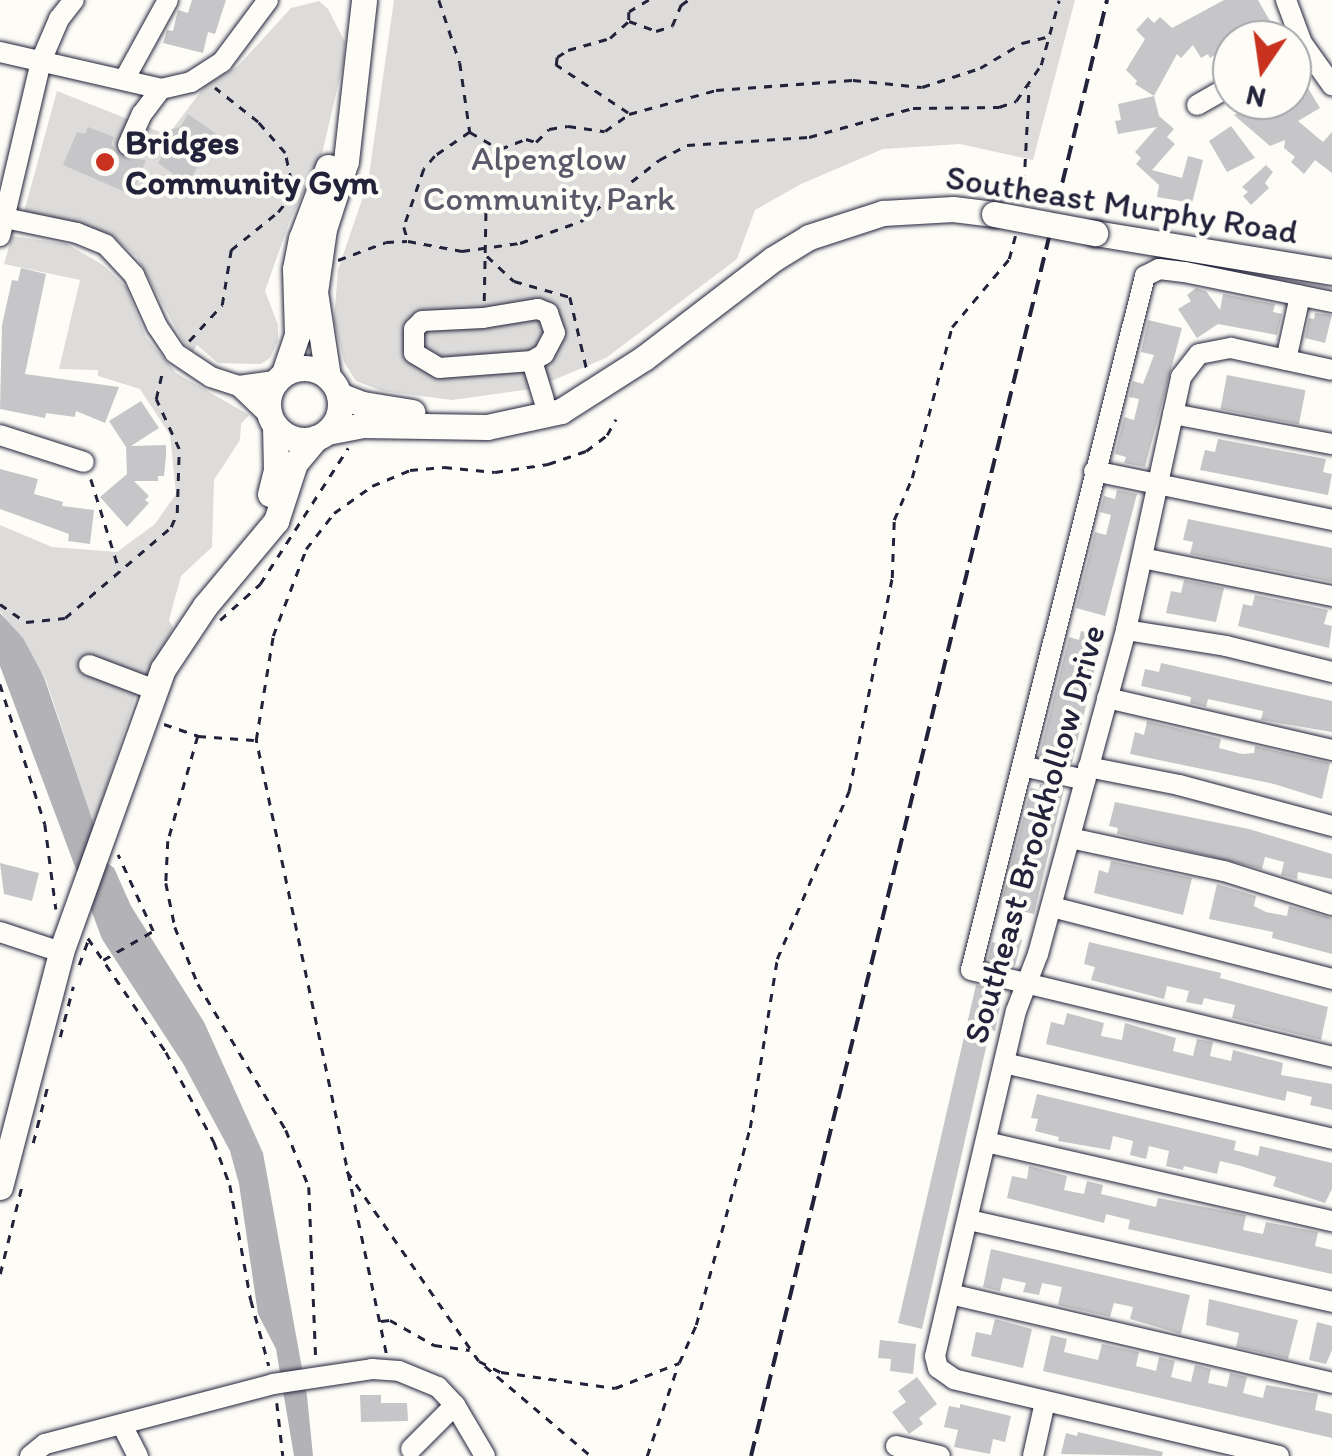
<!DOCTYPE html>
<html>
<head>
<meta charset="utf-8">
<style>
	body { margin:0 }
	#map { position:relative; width:1332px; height:1456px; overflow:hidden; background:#fdfcf7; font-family:Itim,sans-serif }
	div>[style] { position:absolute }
	.green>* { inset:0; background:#dddcdb }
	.water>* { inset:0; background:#b2b2b7 }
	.building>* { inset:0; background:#c6c6c8; transform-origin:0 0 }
	.path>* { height:2.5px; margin-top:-1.25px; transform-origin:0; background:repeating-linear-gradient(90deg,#22223b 0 8px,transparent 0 16px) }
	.roads { filter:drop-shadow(0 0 2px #22223b) drop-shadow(0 0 2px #22223b) }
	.minor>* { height:20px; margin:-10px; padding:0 10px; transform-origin:10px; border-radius:10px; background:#fdfcf7 }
	.major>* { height:25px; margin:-12.5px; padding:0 12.5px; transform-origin:12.5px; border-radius:12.5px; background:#fdfcf7 }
	.major>.ring { margin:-12.5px; padding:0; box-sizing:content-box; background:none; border:25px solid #fdfcf7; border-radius:50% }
	.rail>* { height:4px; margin-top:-2px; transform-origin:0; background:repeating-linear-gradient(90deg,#22223b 0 15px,transparent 0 23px) }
	.bridges { filter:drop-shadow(0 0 2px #22223b) drop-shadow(0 0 2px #22223b) }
	.major-bridge>* { height:25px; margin:-12.5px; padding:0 12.5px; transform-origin:12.5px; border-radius:12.5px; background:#fdfcf7 }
	.dots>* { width:28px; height:28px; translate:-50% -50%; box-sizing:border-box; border:5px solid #fdfcf7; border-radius:50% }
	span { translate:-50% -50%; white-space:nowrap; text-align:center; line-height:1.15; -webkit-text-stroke:8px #fdfcf7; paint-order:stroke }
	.poi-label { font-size:35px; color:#22223b; font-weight:700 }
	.left { translate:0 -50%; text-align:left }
	.park-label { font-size:35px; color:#5a5a6b }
	.street-label { font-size:35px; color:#22223b }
	.north { position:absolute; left:1212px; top:20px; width:100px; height:100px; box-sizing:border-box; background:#fdfcf7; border:2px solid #a5a5ac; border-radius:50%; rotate:193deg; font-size:28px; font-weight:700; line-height:40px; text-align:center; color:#22223b }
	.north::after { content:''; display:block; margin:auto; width:35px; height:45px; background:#c8321e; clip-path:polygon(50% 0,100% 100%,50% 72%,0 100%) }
</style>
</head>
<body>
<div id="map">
	<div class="green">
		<div style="clip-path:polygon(394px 0,1075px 0,1033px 160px,960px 144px,883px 149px,801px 184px,755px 210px,737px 259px,606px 358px,532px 389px,452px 400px,382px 391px,356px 381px,344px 362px,334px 321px,338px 270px,368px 182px)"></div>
		<div style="clip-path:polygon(319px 1px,328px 9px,345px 42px,343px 64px,321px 158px,290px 220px,265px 291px,278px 325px,278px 341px,270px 358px,261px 364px,218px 363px,197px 345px,193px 352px,184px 343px,137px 257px,114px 237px,24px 212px,57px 91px,168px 135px,205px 86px,238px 66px,291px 8px)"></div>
		<div style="clip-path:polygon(12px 236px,67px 244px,103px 265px,126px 287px,146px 337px,176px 373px,249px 415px,241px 424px,240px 440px,214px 480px,212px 547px,181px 576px,169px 620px,173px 628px,136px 694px,94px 825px,45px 677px,0 611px,0 525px,52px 547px,117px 552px,155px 524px,176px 494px,170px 435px,140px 389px,98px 376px,98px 370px,59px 369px,80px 280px,4px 264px)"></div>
	</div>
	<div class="water">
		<div style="clip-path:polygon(0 613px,23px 638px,44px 677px,107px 863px,114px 868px,131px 906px,204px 1022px,263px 1153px,307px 1396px,313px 1456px,294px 1456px,276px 1349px,258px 1314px,239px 1184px,230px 1151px,184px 1065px,102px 939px,0 666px)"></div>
	</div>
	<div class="building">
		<div style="clip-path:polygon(192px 0,226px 0,215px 34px,208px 32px,203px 53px,163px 43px,167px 30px,173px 31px,178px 10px,188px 13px)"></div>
		<div style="clip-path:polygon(1224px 0,1258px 0,1274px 28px,1255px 39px,1252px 35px,1232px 40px,1232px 45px,1210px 58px,1208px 54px,1201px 58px,1193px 45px,1181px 58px,1177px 54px,1154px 96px,1159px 116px,1174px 129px,1167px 137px,1175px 144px,1152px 170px,1182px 178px,1188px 156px,1203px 160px,1192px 203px,1157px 197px,1159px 185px,1136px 164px,1141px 158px,1135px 152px,1157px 127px,1118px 134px,1115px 121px,1121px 120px,1118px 104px,1154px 96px,1135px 84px,1137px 81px,1126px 70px,1145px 39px,1136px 30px,1148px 17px,1154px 23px,1160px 17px,1172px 28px)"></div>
		<div style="clip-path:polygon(1305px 83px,1320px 108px,1298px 121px,1323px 142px,1332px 132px,1332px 173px,1315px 160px,1304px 174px,1291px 162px,1295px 157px,1284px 148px,1285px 140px,1270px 146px,1234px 115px,1260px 100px,1292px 100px,1292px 91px)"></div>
		<div style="clip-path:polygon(188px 114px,218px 135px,187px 184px,158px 163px,168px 147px,169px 130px,180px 127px)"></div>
		<div style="clip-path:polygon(1231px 126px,1255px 158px,1227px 172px,1209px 141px)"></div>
		<div style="clip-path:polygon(88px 127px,114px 137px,111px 144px,122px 157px,146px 160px,132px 195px,63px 165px,77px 132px,85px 134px)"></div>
		<div style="clip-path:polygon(1266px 165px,1273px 172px,1265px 183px,1269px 188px,1251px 205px,1243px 196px,1248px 192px,1242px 187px)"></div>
		<div style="clip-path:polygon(21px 268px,46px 274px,25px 374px,119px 387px,105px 423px,76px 411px,75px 417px,46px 413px,45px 418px,0 409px,2px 325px,12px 280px,18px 281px)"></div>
		<div style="clip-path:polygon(1196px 288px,1206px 291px,1220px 310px,1223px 294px,1275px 304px,1273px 312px,1282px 314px,1277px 335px,1218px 324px,1197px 338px,1178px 309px,1191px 301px,1187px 295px)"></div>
		<div style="clip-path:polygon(1315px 313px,1332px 315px,1325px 343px,1305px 338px,1309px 318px,1314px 319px)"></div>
		<div style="clip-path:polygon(1148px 320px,1182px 328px,1145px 467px,1124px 463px,1126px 457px,1115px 454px,1124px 417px,1134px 420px,1139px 399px,1129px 397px,1133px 381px,1143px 384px,1154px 355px,1141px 352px)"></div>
		<div style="left:1227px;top:375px;width:80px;height:35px;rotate:11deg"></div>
		<div style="clip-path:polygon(141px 401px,159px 428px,131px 446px,166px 445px,166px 456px,164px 476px,158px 476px,158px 481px,134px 481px,149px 496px,145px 500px,149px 503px,127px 527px,100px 497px,127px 474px,126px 447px,109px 421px)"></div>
		<div style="clip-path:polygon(1218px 439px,1326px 459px,1323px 472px,1332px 474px,1328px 495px,1200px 470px,1205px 450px,1215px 452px)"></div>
		<div style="clip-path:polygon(0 469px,38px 479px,34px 494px,63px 502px,62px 506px,94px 510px,90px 544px,68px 541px,69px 534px,0 509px)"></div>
		<div style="clip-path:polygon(1117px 490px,1137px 494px,1105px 616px,1076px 608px,1095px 532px,1106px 535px,1111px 515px,1100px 512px,1104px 496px,1115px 499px)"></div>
		<div style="clip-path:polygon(1188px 519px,1332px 548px,1332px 582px,1190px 554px,1193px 542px,1183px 540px)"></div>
		<div style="clip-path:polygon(1184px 580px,1224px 588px,1216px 622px,1166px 613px,1171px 591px,1181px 593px)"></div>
		<div style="clip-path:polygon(1255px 595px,1328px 610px,1324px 624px,1332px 626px,1329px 648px,1238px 626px,1243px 604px,1252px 606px)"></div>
		<div style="clip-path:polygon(1081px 631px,1103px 636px,1072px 763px,1039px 756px,1069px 637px,1079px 640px)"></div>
		<div style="clip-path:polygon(1161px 663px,1332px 701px,1332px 732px,1261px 720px,1263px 711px,1208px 699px,1206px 707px,1190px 703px,1191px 697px,1141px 686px,1145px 669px,1159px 672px)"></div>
		<div style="clip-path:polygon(1147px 721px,1221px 739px,1219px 748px,1242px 754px,1254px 753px,1255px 746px,1330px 763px,1322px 799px,1274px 784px,1130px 754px,1135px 732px,1144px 735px)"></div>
		<div style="clip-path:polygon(1040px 784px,1064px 789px,1034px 914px,1013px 909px,1015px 900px,1003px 897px,1031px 788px,1039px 790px)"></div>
		<div style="clip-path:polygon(1115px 802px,1249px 829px,1332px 854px,1332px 879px,1298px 872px,1297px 879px,1281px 875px,1284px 862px,1265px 857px,1262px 869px,1117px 834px,1118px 828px,1109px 826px)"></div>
		<div style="clip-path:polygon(1111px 861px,1192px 878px,1183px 915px,1094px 893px,1099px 870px,1108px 873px)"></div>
		<div style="clip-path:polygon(0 863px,39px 873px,32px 901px,4px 894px)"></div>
		<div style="clip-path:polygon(1217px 884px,1256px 896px,1254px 906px,1266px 912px,1287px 916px,1289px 906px,1332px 918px,1332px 954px,1272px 938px,1273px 932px,1209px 919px)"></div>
		<div style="clip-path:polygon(1000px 934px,1022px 940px,1015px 966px,988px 959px,992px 942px,998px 944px)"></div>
		<div style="clip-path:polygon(1089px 942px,1221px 973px,1220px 978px,1328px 1007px,1321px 1040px,1232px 1018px,1235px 1005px,1204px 998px,1202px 1005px,1186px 1002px,1189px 991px,1167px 986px,1164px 999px,1091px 980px,1095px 967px,1084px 964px)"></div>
		<div style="clip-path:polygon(976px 985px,1003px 992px,995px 1031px,990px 1030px,922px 1329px,898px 1323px)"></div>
		<div style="clip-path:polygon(1067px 1013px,1104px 1023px,1101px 1036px,1122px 1040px,1125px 1023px,1176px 1038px,1173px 1051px,1193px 1056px,1197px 1039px,1213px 1042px,1210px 1056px,1231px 1061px,1233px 1050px,1283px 1063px,1281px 1075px,1332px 1084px,1332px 1110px,1310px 1105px,1312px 1097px,1287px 1091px,1285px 1101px,1046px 1044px,1051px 1022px,1064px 1025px)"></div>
		<div style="clip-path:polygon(1037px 1094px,1236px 1141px,1234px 1150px,1258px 1156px,1260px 1146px,1332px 1163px,1332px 1189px,1325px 1203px,1273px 1186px,1276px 1177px,1241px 1166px,1220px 1161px,1217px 1174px,1184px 1166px,1183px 1170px,1166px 1166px,1169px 1151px,1149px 1146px,1146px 1159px,1130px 1155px,1133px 1141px,1113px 1136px,1110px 1150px,1058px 1141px,1059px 1137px,1035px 1131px,1038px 1119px,1031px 1118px)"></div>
		<div style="clip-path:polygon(1029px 1166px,1067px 1176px,1064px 1190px,1084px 1194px,1087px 1181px,1103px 1185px,1101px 1194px,1156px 1207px,1158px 1198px,1246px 1215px,1243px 1230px,1263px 1234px,1266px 1222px,1318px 1232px,1315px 1246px,1332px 1250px,1332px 1274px,1128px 1229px,1130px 1220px,1106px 1214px,1104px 1223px,1007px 1198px,1012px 1176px,1027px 1179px)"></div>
		<div style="clip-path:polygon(991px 1249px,1190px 1295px,1181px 1334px,1130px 1319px,1133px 1307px,1114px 1303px,1110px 1317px,1058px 1305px,1062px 1287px,1042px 1283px,1039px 1295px,1023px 1292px,1026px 1283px,1003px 1278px,1000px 1291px,983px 1287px)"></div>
		<div style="clip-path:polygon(1209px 1299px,1298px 1320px,1288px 1359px,1236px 1347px,1239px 1333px,1206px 1325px)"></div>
		<div style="clip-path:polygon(995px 1319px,1032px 1329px,1023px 1368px,971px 1356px,976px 1332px,991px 1335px)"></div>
		<div style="clip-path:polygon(1317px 1322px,1332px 1326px,1332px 1350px,1326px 1364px,1309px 1360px)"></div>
		<div style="clip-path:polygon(1051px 1335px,1067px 1339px,1064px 1352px,1098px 1360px,1102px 1344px,1139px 1352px,1136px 1366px,1156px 1371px,1159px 1357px,1175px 1361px,1171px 1377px,1191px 1382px,1195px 1365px,1211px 1369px,1208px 1383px,1227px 1387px,1230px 1373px,1247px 1377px,1243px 1393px,1263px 1398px,1266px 1385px,1318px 1394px,1315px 1410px,1332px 1414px,1332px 1438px,1043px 1371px)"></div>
		<div style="clip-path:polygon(880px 1340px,916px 1344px,913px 1374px,890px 1371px,891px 1359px,878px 1358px)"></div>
		<div style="clip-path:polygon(917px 1377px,937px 1404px,919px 1418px,923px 1424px,909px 1434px,892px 1412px,906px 1402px,898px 1391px)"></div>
		<div style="clip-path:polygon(360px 1395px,381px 1395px,381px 1403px,407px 1403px,408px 1421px,361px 1422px)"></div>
		<div style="clip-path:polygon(960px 1404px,1011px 1416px,1005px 1442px,993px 1439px,990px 1454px,954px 1447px,958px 1430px,944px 1427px,949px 1406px,960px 1408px)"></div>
		<div style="clip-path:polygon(1078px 1432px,1163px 1452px,1162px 1456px,1061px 1454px,1066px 1433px,1077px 1436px)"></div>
	</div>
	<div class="path">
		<div style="left:439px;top:0;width:66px;rotate:71.6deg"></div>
		<div style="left:460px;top:63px;width:70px;rotate:81.8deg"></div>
		<div style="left:470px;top:132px;width:42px;rotate:145.6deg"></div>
		<div style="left:435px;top:156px;width:17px;rotate:130deg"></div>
		<div style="left:424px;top:169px;width:61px;rotate:109deg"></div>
		<div style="left:404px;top:227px;width:15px;rotate:74deg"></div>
		<div style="left:408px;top:241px;width:55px;rotate:10.5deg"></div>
		<div style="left:462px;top:251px;width:59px;rotate:-7.9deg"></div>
		<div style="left:520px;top:243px;width:65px;rotate:-19.8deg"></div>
		<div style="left:581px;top:221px;width:99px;rotate:-38deg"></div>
		<div style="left:659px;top:160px;width:32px;rotate:-28deg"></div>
		<div style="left:687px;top:145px;width:122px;rotate:-3.8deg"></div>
		<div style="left:809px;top:137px;width:108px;rotate:-15.6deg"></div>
		<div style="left:913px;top:108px;width:86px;rotate:-0.7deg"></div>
		<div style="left:999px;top:107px;width:18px;rotate:-19deg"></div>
		<div style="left:1016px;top:101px;width:44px;rotate:-55.2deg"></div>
		<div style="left:1041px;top:65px;width:67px;rotate:-74.5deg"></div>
		<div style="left:649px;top:0;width:23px;rotate:149deg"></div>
		<div style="left:629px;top:12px;width:9px;rotate:90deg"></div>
		<div style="left:629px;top:21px;width:29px;rotate:20deg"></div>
		<div style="left:656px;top:31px;width:17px;rotate:-17deg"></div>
		<div style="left:672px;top:26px;width:23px;rotate:-67deg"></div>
		<div style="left:681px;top:5px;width:9px;rotate:-36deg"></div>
		<div style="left:628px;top:113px;width:87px;rotate:-146.3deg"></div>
		<div style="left:556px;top:65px;width:8px;rotate:-83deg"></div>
		<div style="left:557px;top:57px;width:13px;rotate:-32deg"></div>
		<div style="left:568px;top:50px;width:44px;rotate:-15.9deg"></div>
		<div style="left:610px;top:38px;width:25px;rotate:-42deg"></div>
		<div style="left:470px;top:132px;width:34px;rotate:30deg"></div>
		<div style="left:500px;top:149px;width:28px;rotate:-21deg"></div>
		<div style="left:526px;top:139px;width:10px;rotate:17deg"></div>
		<div style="left:536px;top:142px;width:18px;rotate:-45deg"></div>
		<div style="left:549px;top:129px;width:19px;rotate:-9deg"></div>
		<div style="left:568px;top:126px;width:37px;rotate:8deg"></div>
		<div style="left:605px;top:131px;width:29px;rotate:-35deg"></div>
		<div style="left:629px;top:114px;width:90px;rotate:-15.4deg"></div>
		<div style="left:716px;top:90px;width:137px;rotate:-4.2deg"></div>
		<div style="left:853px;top:80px;width:69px;rotate:5.8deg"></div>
		<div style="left:922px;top:87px;width:61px;rotate:-18.1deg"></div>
		<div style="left:980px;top:68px;width:49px;rotate:-30.8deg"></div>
		<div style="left:1022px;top:43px;width:29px;rotate:-14deg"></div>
		<div style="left:1023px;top:199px;width:113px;rotate:-87deg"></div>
		<div style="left:487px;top:256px;width:37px;rotate:43deg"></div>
		<div style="left:514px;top:281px;width:58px;rotate:15.9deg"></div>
		<div style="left:570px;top:297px;width:75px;rotate:76.9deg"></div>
		<div style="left:338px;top:260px;width:51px;rotate:-20.6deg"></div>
		<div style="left:386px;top:242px;width:21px;rotate:-3deg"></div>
		<div style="left:484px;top:301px;width:108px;rotate:-88.9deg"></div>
		<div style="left:189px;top:341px;width:49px;rotate:-47.5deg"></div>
		<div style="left:222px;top:305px;width:56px;rotate:-80.7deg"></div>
		<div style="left:231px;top:250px;width:60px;rotate:-39deg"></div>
		<div style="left:278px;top:212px;width:13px;rotate:-51deg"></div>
		<div style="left:286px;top:202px;width:22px;rotate:-77deg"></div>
		<div style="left:291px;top:181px;width:29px;rotate:-102deg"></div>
		<div style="left:285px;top:153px;width:41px;rotate:-131.1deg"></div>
		<div style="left:258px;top:122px;width:55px;rotate:-141.7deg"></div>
		<div style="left:91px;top:479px;width:97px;rotate:72.7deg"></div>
		<div style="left:0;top:604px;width:32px;rotate:35deg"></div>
		<div style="left:26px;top:622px;width:39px;rotate:-6deg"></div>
		<div style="left:65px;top:618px;width:140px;rotate:-40.6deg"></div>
		<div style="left:171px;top:527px;width:15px;rotate:-67deg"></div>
		<div style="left:177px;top:513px;width:64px;rotate:-88.2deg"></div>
		<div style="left:179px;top:449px;width:55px;rotate:-114.7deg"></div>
		<div style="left:156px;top:399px;width:32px;rotate:-77deg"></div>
		<div style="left:220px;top:620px;width:54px;rotate:-42deg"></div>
		<div style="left:260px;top:584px;width:162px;rotate:-57.1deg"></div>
		<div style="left:0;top:684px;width:147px;rotate:72.2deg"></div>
		<div style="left:45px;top:824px;width:86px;rotate:82.6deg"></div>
		<div style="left:164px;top:724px;width:36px;rotate:19deg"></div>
		<div style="left:198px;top:736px;width:56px;rotate:4.1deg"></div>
		<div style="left:198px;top:736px;width:109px;rotate:105.9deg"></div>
		<div style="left:168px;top:841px;width:42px;rotate:92.7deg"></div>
		<div style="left:166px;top:883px;width:45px;rotate:78.4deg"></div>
		<div style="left:175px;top:927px;width:61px;rotate:68deg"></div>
		<div style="left:198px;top:984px;width:170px;rotate:58.9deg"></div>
		<div style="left:286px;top:1130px;width:61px;rotate:68deg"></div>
		<div style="left:309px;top:1187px;width:173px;rotate:87.7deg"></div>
		<div style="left:88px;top:938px;width:138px;rotate:55.6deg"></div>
		<div style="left:166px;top:1052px;width:102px;rotate:61.9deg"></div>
		<div style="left:214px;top:1142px;width:46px;rotate:69.6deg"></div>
		<div style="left:230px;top:1185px;width:117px;rotate:79.7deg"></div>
		<div style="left:251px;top:1300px;width:68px;rotate:74.7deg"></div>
		<div style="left:103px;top:960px;width:58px;rotate:-30.1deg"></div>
		<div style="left:153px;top:931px;width:84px;rotate:-114.7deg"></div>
		<div style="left:79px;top:965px;width:27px;rotate:-70deg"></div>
		<div style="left:60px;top:1037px;width:52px;rotate:-75.4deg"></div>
		<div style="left:33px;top:1143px;width:57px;rotate:-75.7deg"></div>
		<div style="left:347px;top:1171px;width:231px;rotate:55.2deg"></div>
		<div style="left:479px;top:1361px;width:25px;rotate:27deg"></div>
		<div style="left:501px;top:1372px;width:115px;rotate:8deg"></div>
		<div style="left:615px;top:1388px;width:69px;rotate:-21.3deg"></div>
		<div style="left:679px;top:1363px;width:42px;rotate:-65.9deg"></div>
		<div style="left:696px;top:1325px;width:204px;rotate:-74.7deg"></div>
		<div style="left:750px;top:1128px;width:171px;rotate:-80.9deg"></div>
		<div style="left:777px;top:959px;width:183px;rotate:-66.8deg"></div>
		<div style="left:849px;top:791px;width:217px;rotate:-78.6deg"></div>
		<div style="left:892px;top:578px;width:58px;rotate:-88deg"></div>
		<div style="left:894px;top:520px;width:46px;rotate:-66.8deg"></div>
		<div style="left:912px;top:478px;width:156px;rotate:-75.2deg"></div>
		<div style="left:952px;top:327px;width:89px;rotate:-50deg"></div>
		<div style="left:1009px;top:259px;width:24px;rotate:-75deg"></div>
		<div style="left:0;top:1274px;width:92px;rotate:-76.1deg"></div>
		<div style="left:381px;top:1321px;width:9px;rotate:-6deg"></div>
		<div style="left:390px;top:1320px;width:51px;rotate:29.6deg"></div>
		<div style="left:434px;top:1345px;width:36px;rotate:8deg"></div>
		<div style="left:386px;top:1353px;width:627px;rotate:-101.97deg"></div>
		<div style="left:256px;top:740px;width:105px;rotate:-80.7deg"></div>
		<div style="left:273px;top:636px;width:93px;rotate:-69.2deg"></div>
		<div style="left:306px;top:549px;width:46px;rotate:-52.1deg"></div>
		<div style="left:334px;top:513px;width:47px;rotate:-35.4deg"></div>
		<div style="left:372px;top:486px;width:41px;rotate:-22.8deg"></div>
		<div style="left:410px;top:470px;width:34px;rotate:-5deg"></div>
		<div style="left:444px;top:467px;width:51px;rotate:5.6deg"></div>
		<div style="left:495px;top:472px;width:54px;rotate:-8.6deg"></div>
		<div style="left:548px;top:464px;width:40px;rotate:-18.9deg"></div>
		<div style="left:586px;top:451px;width:26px;rotate:-37deg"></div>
		<div style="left:607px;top:435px;width:18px;rotate:-61deg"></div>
		<div style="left:485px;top:1366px;width:139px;rotate:40.3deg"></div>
		<div style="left:277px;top:1403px;width:53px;rotate:83.5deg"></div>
		<div style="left:647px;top:1456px;width:96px;rotate:-71.2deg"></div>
	</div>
	<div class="roads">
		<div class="minor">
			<div style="left:1286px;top:0;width:46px;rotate:69.6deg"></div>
			<div style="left:1302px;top:43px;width:52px;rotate:54.5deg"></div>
			<div style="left:0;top:52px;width:165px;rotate:12.9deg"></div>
			<div style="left:161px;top:89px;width:31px;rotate:-13deg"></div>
			<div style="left:191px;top:82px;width:37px;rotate:-33deg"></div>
			<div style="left:222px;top:62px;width:77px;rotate:-53.4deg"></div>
			<div style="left:124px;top:80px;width:91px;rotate:-61.2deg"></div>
			<div style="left:1197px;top:105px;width:40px;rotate:-29.7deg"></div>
			<div style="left:128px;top:145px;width:34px;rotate:-66deg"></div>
			<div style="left:142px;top:114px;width:31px;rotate:-53deg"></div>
			<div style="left:0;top:217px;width:79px;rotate:11.7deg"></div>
			<div style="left:77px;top:233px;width:31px;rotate:22deg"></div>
			<div style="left:106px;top:245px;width:41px;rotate:47deg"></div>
			<div style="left:134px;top:275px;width:56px;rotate:65.7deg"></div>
			<div style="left:157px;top:326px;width:32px;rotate:56deg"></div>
			<div style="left:175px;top:353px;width:43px;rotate:33.7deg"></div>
			<div style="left:211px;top:377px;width:29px;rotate:18deg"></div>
			<div style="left:239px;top:386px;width:42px;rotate:44deg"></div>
			<div style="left:0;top:236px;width:180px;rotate:-76.8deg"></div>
			<div style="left:41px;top:61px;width:46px;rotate:-66.8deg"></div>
			<div style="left:59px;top:19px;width:24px;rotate:-52deg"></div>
			<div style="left:1332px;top:302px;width:151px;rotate:-168.5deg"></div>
			<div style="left:1184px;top:272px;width:25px;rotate:-173deg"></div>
			<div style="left:1159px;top:269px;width:16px;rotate:153deg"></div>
			<div style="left:1145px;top:276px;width:715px;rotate:104.08deg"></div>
			<div style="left:971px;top:970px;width:371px;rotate:13.5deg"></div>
			<div style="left:538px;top:309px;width:11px;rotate:22deg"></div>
			<div style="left:548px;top:313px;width:21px;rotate:71deg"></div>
			<div style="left:555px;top:333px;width:24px;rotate:118deg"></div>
			<div style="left:544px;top:354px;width:14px;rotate:150deg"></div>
			<div style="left:532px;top:361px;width:93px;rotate:175.7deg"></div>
			<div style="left:439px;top:368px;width:29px;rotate:-149deg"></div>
			<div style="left:414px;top:353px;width:24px;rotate:-90deg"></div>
			<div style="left:414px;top:329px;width:11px;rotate:-45deg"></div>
			<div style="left:422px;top:321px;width:61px;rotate:-2.8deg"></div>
			<div style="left:483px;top:318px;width:56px;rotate:-9.3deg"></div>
			<div style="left:1286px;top:360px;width:66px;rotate:-77.7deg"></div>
			<div style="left:532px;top:361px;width:41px;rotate:72.9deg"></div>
			<div style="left:239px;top:386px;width:36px;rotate:-8deg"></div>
			<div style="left:1173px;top:414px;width:162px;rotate:10.7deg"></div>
			<div style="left:0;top:435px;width:88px;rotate:17.8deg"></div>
			<div style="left:1094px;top:471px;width:243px;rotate:11.6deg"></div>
			<div style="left:1142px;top:558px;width:194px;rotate:11.3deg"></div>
			<div style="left:1126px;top:630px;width:101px;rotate:9.1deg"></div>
			<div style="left:1226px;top:646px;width:109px;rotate:13.8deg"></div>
			<div style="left:89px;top:665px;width:71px;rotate:20.7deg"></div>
			<div style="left:1107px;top:698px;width:231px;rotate:13deg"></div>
			<div style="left:1022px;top:766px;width:65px;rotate:12.5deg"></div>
			<div style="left:1088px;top:767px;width:93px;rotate:11.2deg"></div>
			<div style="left:1179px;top:785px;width:158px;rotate:15deg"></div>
			<div style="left:1070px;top:838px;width:157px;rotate:12.1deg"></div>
			<div style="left:1224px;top:871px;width:113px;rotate:17.5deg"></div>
			<div style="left:1052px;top:907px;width:289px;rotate:14.4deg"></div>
			<div style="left:0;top:932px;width:64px;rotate:18.2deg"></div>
			<div style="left:1004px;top:1063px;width:337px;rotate:13deg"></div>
			<div style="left:986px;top:1142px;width:355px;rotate:12.9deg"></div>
			<div style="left:969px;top:1220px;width:372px;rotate:12.7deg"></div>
			<div style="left:950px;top:1294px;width:392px;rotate:13.1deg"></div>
			<div style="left:123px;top:1427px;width:33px;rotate:63deg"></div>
			<div style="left:896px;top:1446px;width:45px;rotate:12.8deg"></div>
			<div style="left:411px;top:1449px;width:62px;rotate:-45deg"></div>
			<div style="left:30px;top:1456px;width:19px;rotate:-39deg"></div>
			<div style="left:45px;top:1444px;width:236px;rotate:-14.7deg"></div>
			<div style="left:273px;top:1384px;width:100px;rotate:-8.6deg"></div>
			<div style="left:372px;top:1369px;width:27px;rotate:4deg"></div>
			<div style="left:399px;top:1371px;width:42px;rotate:22.3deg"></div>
			<div style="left:438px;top:1387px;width:25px;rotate:47deg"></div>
			<div style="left:455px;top:1405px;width:59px;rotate:59.5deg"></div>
			<div style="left:1033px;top:1456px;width:55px;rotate:-77.5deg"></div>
			<div style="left:1279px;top:1456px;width:334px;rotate:-166.7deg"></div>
			<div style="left:954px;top:1379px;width:19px;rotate:-145deg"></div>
			<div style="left:938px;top:1368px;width:12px;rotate:-104deg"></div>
			<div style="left:935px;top:1356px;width:354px;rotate:-76.8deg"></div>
			<div style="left:1016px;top:1011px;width:61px;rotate:-68.9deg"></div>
			<div style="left:1038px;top:954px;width:336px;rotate:-74.8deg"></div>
			<div style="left:1126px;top:630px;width:259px;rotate:-77.7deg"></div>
			<div style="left:1181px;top:377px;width:29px;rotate:-52deg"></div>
			<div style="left:1199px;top:354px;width:33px;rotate:-11deg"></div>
			<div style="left:1231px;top:348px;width:103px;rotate:12.3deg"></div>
		</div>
		<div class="major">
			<div style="left:1095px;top:233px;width:240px;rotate:9.3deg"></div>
			<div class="ring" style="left:268px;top:368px;width:47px;height:47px"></div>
			<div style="left:284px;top:373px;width:40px;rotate:-71.1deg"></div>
			<div style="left:297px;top:335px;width:66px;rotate:-91.7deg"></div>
			<div style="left:295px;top:269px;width:31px;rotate:-79deg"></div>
			<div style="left:301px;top:239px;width:77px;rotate:-69.4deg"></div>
			<div style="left:328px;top:377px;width:86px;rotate:-98.7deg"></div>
			<div style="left:315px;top:292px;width:64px;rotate:-81.9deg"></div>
			<div style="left:324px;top:229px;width:71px;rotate:-72.1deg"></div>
			<div style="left:346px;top:161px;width:162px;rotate:-83.6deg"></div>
			<div style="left:339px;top:395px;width:26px;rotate:21deg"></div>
			<div style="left:363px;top:404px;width:50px;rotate:9.3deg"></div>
			<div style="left:327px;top:432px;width:37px;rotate:-11deg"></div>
			<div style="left:363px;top:425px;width:124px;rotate:0.9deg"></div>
			<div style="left:487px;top:427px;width:76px;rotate:-12.2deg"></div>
			<div style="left:561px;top:411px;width:98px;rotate:-32.6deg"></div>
			<div style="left:644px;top:358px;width:163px;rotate:-37.5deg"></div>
			<div style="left:773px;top:259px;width:42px;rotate:-31.4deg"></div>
			<div style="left:809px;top:237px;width:78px;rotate:-18deg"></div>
			<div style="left:883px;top:213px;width:70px;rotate:-3.3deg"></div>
			<div style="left:953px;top:209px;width:41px;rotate:7deg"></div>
			<div style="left:270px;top:494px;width:25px;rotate:-76deg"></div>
			<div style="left:276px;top:470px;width:44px;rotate:-91.3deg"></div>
			<div style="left:0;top:1187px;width:243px;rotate:-75.4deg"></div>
			<div style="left:61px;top:952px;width:301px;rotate:-70.2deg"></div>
			<div style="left:163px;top:669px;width:76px;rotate:-56.3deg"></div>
			<div style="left:205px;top:606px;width:111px;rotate:-50.1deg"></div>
			<div style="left:276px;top:521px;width:61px;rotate:-71.9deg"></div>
			<div style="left:295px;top:463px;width:33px;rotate:-50deg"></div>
		</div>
	</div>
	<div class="rail">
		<div style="left:751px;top:1456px;width:1499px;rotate:-76.26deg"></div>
	</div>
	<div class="bridges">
		<div class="major-bridge">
			<div style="left:994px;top:214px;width:103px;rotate:10.7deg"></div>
		</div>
	</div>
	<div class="dots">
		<div style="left:105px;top:162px;background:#c8321e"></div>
	</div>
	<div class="poi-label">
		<span class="left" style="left:125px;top:162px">Bridges<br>Community Gym</span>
	</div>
	<div class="park-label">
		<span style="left:549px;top:178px">Alpenglow<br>Community Park</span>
	</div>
	<div class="street-label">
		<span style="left:1122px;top:204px;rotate:9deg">Southeast Murphy Road</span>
		<span style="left:1034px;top:834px;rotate:-74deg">Southeast Brookhollow Drive</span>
	</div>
	<div class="north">N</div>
</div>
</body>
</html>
